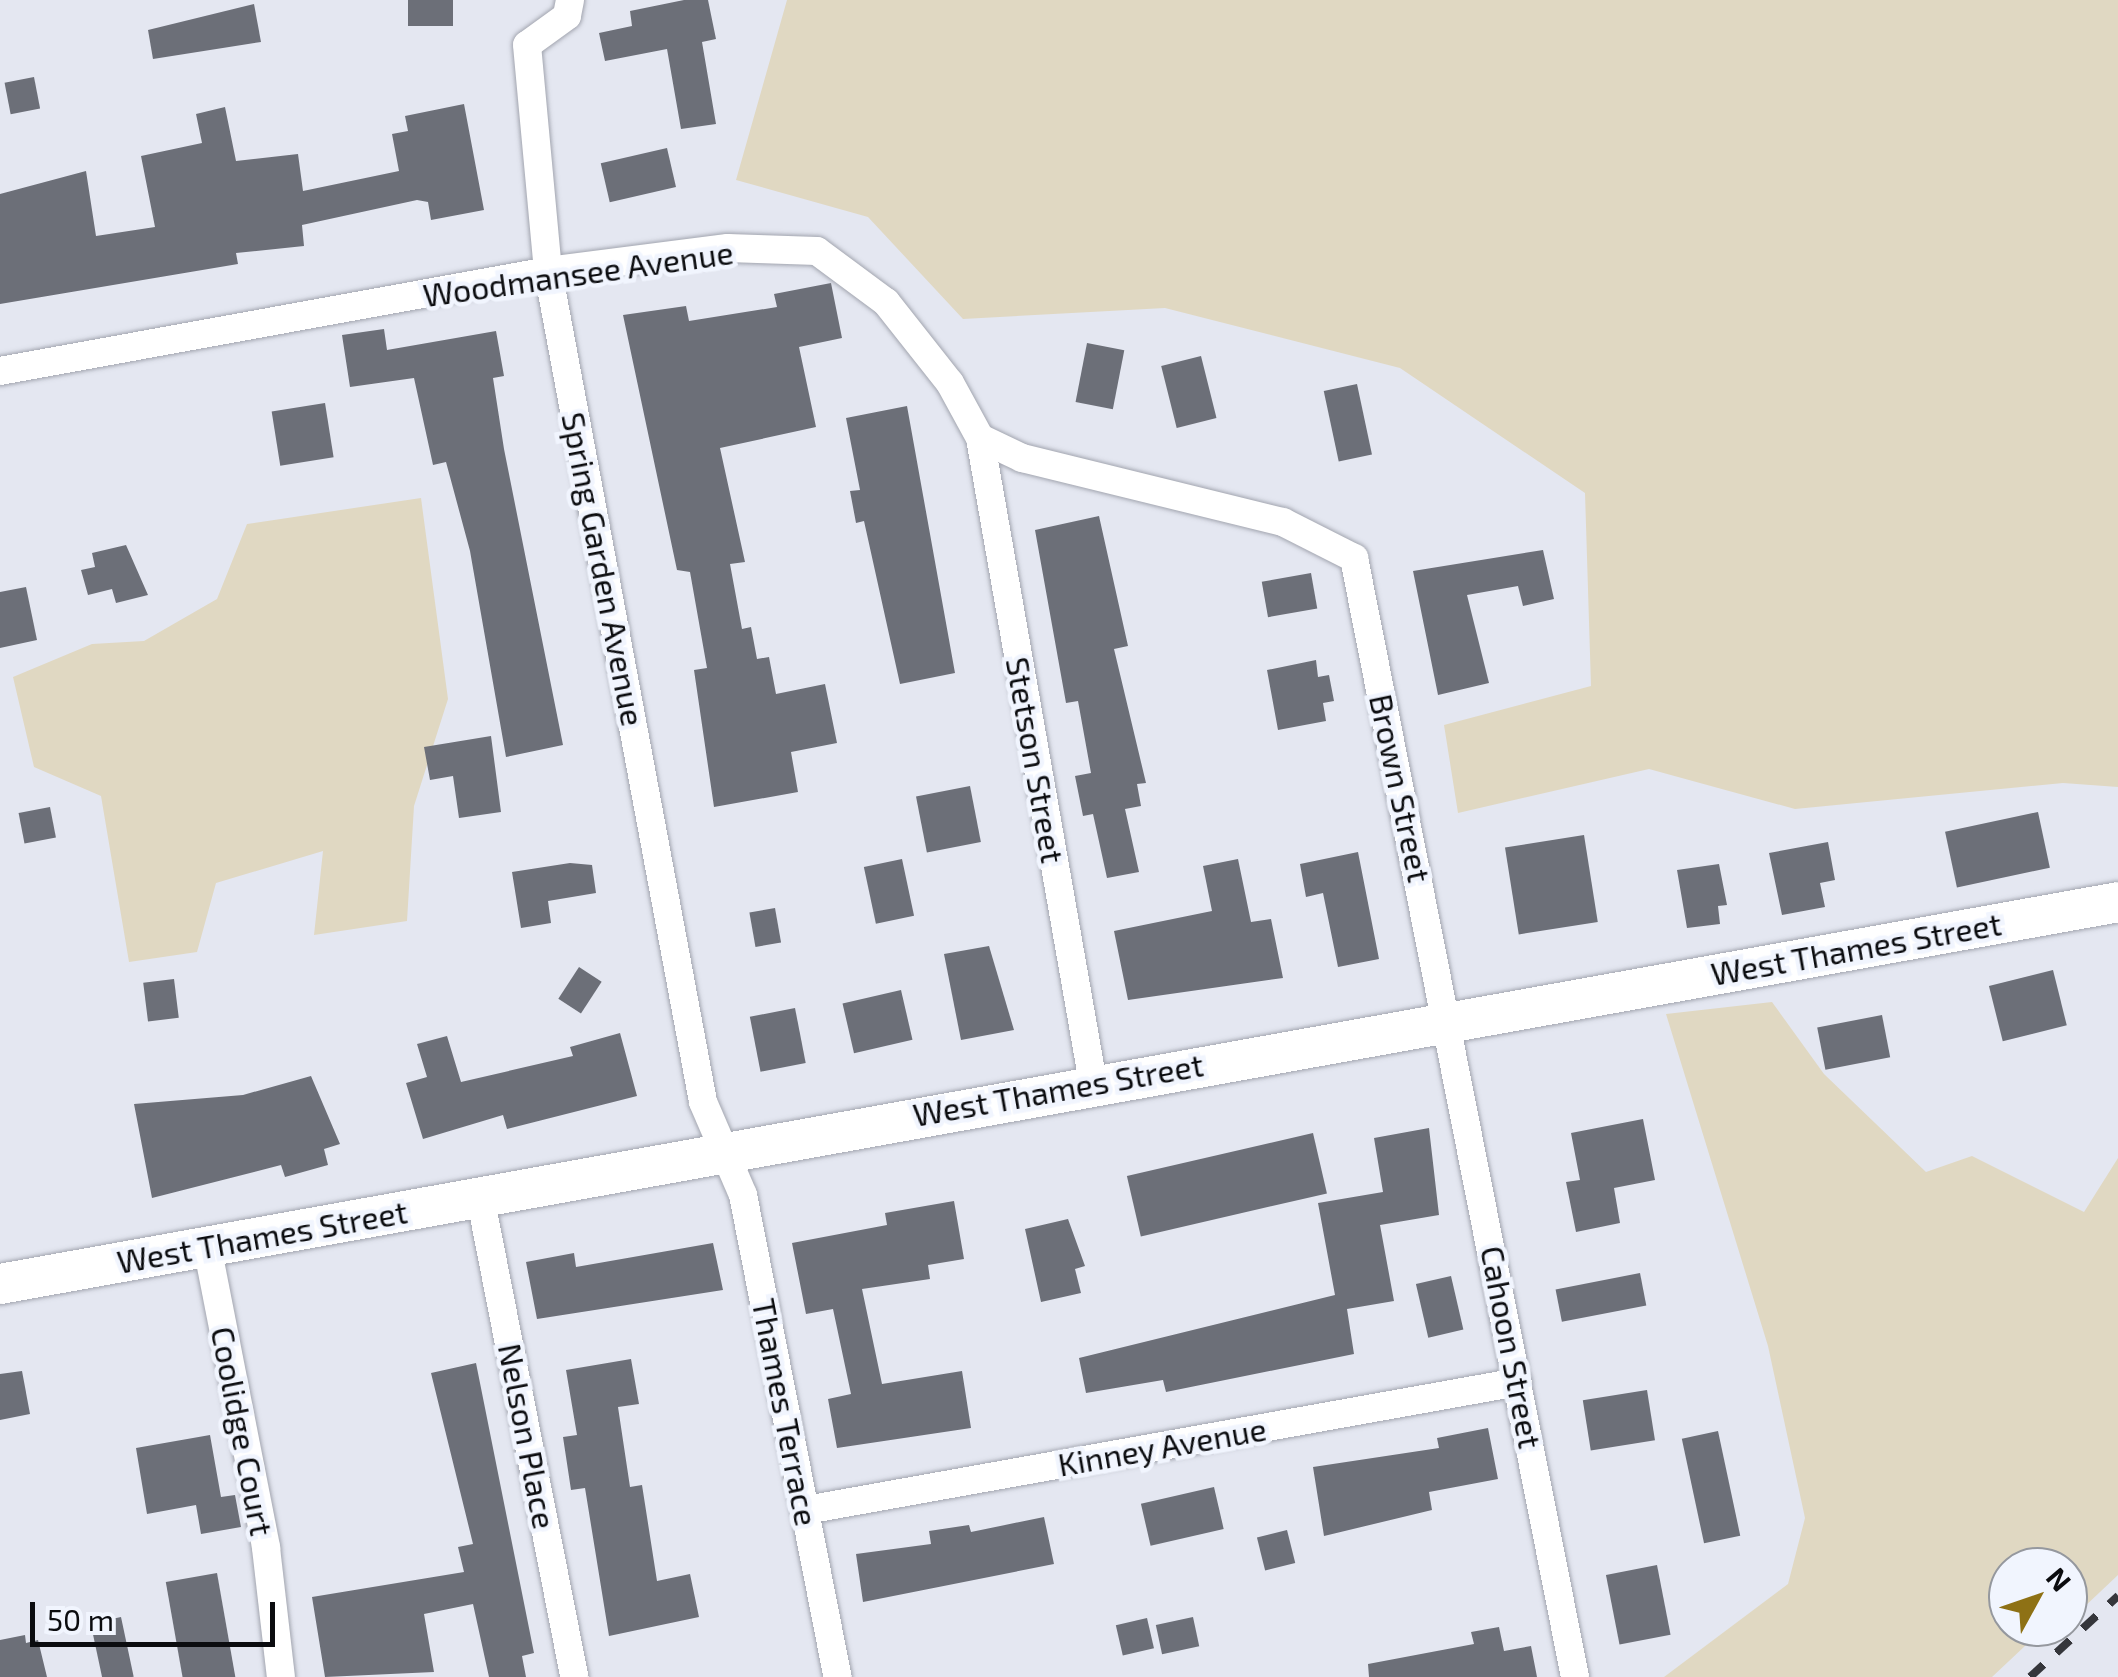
<!DOCTYPE html>
<html>
<head>
<meta charset="utf-8">
<style>
	body { margin:0 }
	#map { position:relative; width:2118px; height:1677px; overflow:hidden; background:#e4e7f1; font-family:"Exo 2",sans-serif }
	div>[style] { position:absolute }
	.green>* { inset:0; background:#e0d8c2 }
	.building>* { inset:0; background:#6c6f78; transform-origin:0 0 }
	.roads { filter:drop-shadow(0 0 2px #a2a5af) drop-shadow(0 0 2px #a2a5af) }
	.street>* { height:28px; margin:-14px; padding:0 14px; transform-origin:14px; border-radius:14px; background:#fff }
	.secondary>* { height:40px; margin:-20px; padding:0 20px; transform-origin:20px; border-radius:20px; background:#fff }
	.rail>* { height:8px; margin-top:-4px; transform-origin:0; background:repeating-linear-gradient(90deg,#35363b 0 18px,transparent 0 36px) }
	span { translate:-50% -50%; white-space:nowrap; text-align:center; line-height:1.15; -webkit-text-stroke:9px #f1f5fe; paint-order:stroke }
	.street-label { font-size:32px; color:#0b0c0f }
	.north { position:absolute; left:1988px; top:1547px; width:100px; height:100px; box-sizing:border-box; background:#f1f5fe; border:2px solid #95989e; border-radius:50%; rotate:50deg; font-size:28px; font-weight:700; line-height:40px; text-align:center; color:#0b0c0f }
	.north::after { content:''; display:block; margin:auto; width:35px; height:45px; background:#8e7115; clip-path:polygon(50% 0,100% 100%,50% 72%,0 100%) }
	.scale { position:absolute; left:30px; top:1602px; width:245px; height:45px; box-sizing:border-box; border:5px solid #0b0c0f; border-top:0; padding-left:12px; font-size:30px; line-height:35px; white-space:nowrap; color:#0b0c0f; -webkit-text-stroke:8px #f1f5fe; paint-order:stroke }
</style>
</head>
<body>
<div id="map">
	<div class="green">
		<div style="clip-path:polygon(787px 0,2118px 0,2118px 787px,2063px 783px,1795px 809px,1649px 769px,1458px 813px,1444px 725px,1591px 686px,1585px 493px,1400px 368px,1165px 308px,963px 319px,868px 217px,736px 180px)"></div>
		<div style="clip-path:polygon(421px 498px,448px 699px,414px 806px,407px 921px,314px 935px,323px 851px,216px 883px,197px 952px,129px 962px,101px 796px,34px 767px,13px 677px,92px 644px,144px 641px,217px 599px,247px 524px)"></div>
		<div style="clip-path:polygon(1772px 1002px,1824px 1074px,1926px 1172px,1972px 1156px,2084px 1212px,2118px 1158px,2118px 1575px,2082px 1609px,2076px 1598px,2068px 1605px,2068px 1567px,2008px 1567px,2008px 1627px,2045px 1627px,1992px 1677px,1664px 1677px,1788px 1584px,1805px 1518px,1768px 1346px,1666px 1014px)"></div>
	</div>
	<div class="building">
		<div style="left:408px;top:0;width:45px;height:26px"></div>
		<div style="clip-path:polygon(684px 0,708px 0,716px 39px,702px 42px,716px 124px,681px 129px,667px 49px,605px 61px,599px 33px,632px 26px,630px 11px)"></div>
		<div style="clip-path:polygon(254px 4px,261px 42px,153px 59px,148px 30px)"></div>
		<div style="left:34px;top:77px;width:32px;height:30px;rotate:79deg"></div>
		<div style="clip-path:polygon(464px 104px,484px 210px,431px 220px,428px 202px,417px 200px,302px 225px,304px 246px,236px 253px,238px 264px,0 304px,0 194px,86px 171px,96px 236px,155px 227px,141px 156px,202px 143px,196px 114px,225px 107px,236px 161px,298px 154px,303px 191px,399px 171px,392px 134px,408px 131px,405px 116px)"></div>
		<div style="left:667px;top:148px;width:40px;height:68px;rotate:77deg"></div>
		<div style="clip-path:polygon(831px 283px,842px 338px,799px 347px,816px 427px,720px 448px,745px 562px,730px 564px,742px 629px,751px 627px,757px 659px,769px 657px,776px 694px,825px 684px,837px 743px,791px 752px,798px 792px,714px 807px,694px 670px,707px 668px,690px 572px,677px 570px,623px 315px,686px 306px,689px 321px,777px 307px,774px 294px)"></div>
		<div style="clip-path:polygon(384px 329px,387px 350px,496px 331px,504px 376px,493px 378px,504px 449px,563px 745px,506px 757px,470px 551px,446px 462px,433px 465px,414px 378px,350px 387px,342px 335px)"></div>
		<div style="left:1087px;top:343px;width:38px;height:60px;rotate:11deg"></div>
		<div style="left:1201px;top:356px;width:64px;height:41px;rotate:76deg"></div>
		<div style="left:1357px;top:384px;width:72px;height:34px;rotate:78deg"></div>
		<div style="left:325px;top:403px;width:55px;height:54px;rotate:81deg"></div>
		<div style="clip-path:polygon(907px 406px,955px 673px,900px 684px,864px 521px,856px 523px,850px 491px,860px 490px,846px 418px)"></div>
		<div style="clip-path:polygon(1099px 516px,1128px 646px,1114px 649px,1146px 783px,1137px 784px,1141px 806px,1125px 809px,1139px 872px,1107px 878px,1093px 814px,1083px 816px,1075px 776px,1091px 773px,1078px 701px,1066px 703px,1035px 530px)"></div>
		<div style="clip-path:polygon(126px 545px,148px 595px,116px 603px,112px 589px,88px 595px,81px 570px,95px 567px,92px 553px)"></div>
		<div style="clip-path:polygon(1543px 550px,1554px 599px,1523px 606px,1518px 586px,1467px 595px,1489px 683px,1438px 695px,1413px 571px)"></div>
		<div style="left:1311px;top:573px;width:36px;height:50px;rotate:80deg"></div>
		<div style="clip-path:polygon(26px 587px,37px 640px,0 648px,0 592px)"></div>
		<div style="clip-path:polygon(1316px 660px,1318px 677px,1329px 675px,1334px 701px,1323px 703px,1326px 721px,1278px 730px,1267px 670px)"></div>
		<div style="clip-path:polygon(491px 736px,501px 812px,459px 818px,453px 776px,430px 780px,424px 747px)"></div>
		<div style="left:970px;top:786px;width:57px;height:55px;rotate:79deg"></div>
		<div style="left:50px;top:807px;width:31px;height:32px;rotate:79deg"></div>
		<div style="left:2038px;top:812px;width:57px;height:95px;rotate:78deg"></div>
		<div style="left:1584px;top:835px;width:88px;height:80px;rotate:81deg"></div>
		<div style="clip-path:polygon(1828px 842px,1835px 880px,1820px 883px,1825px 907px,1782px 915px,1769px 853px)"></div>
		<div style="clip-path:polygon(1358px 852px,1379px 959px,1338px 967px,1323px 893px,1306px 897px,1300px 864px)"></div>
		<div style="left:902px;top:859px;width:58px;height:39px;rotate:78deg"></div>
		<div style="clip-path:polygon(1238px 859px,1251px 922px,1271px 919px,1283px 978px,1128px 1000px,1114px 931px,1212px 911px,1203px 866px)"></div>
		<div style="clip-path:polygon(570px 863px,592px 865px,596px 893px,548px 901px,551px 923px,521px 928px,512px 872px)"></div>
		<div style="clip-path:polygon(1719px 864px,1727px 905px,1718px 906px,1720px 924px,1687px 928px,1677px 870px)"></div>
		<div style="left:775px;top:908px;width:35px;height:26px;rotate:80deg"></div>
		<div style="clip-path:polygon(989px 946px,1014px 1030px,961px 1040px,944px 954px)"></div>
		<div style="left:579px;top:967px;width:27px;height:38px;rotate:33deg"></div>
		<div style="left:2053px;top:970px;width:57px;height:66px;rotate:76deg"></div>
		<div style="left:174px;top:979px;width:39px;height:31px;rotate:83deg"></div>
		<div style="left:901px;top:990px;width:51px;height:60px;rotate:77deg"></div>
		<div style="left:795px;top:1008px;width:56px;height:46px;rotate:79deg"></div>
		<div style="left:1882px;top:1015px;width:43px;height:66px;rotate:79deg"></div>
		<div style="clip-path:polygon(620px 1033px,637px 1096px,507px 1129px,503px 1115px,423px 1139px,406px 1083px,427px 1077px,417px 1044px,447px 1036px,461px 1082px,573px 1056px,570px 1047px)"></div>
		<div style="clip-path:polygon(311px 1076px,340px 1144px,324px 1149px,328px 1165px,285px 1177px,281px 1165px,152px 1198px,134px 1104px,243px 1095px)"></div>
		<div style="clip-path:polygon(1643px 1119px,1655px 1180px,1614px 1188px,1620px 1223px,1576px 1232px,1566px 1182px,1580px 1180px,1571px 1133px)"></div>
		<div style="clip-path:polygon(1429px 1128px,1439px 1215px,1380px 1225px,1394px 1301px,1347px 1309px,1354px 1354px,1166px 1392px,1163px 1380px,1086px 1393px,1079px 1358px,1335px 1295px,1318px 1203px,1383px 1192px,1374px 1138px)"></div>
		<div style="left:1313px;top:1133px;width:62px;height:191px;rotate:77deg"></div>
		<div style="clip-path:polygon(954px 1201px,964px 1259px,928px 1265px,930px 1279px,862px 1289px,882px 1384px,962px 1371px,971px 1428px,837px 1448px,828px 1399px,851px 1394px,833px 1309px,806px 1314px,792px 1243px,887px 1225px,885px 1213px)"></div>
		<div style="clip-path:polygon(1068px 1219px,1085px 1266px,1075px 1269px,1081px 1293px,1041px 1302px,1025px 1229px)"></div>
		<div style="clip-path:polygon(713px 1243px,723px 1290px,537px 1319px,526px 1262px,574px 1253px,576px 1267px)"></div>
		<div style="left:1640px;top:1273px;width:33px;height:86px;rotate:79deg"></div>
		<div style="left:1451px;top:1276px;width:55px;height:36px;rotate:77deg"></div>
		<div style="clip-path:polygon(631px 1359px,639px 1404px,618px 1407px,630px 1487px,642px 1485px,657px 1581px,690px 1574px,699px 1617px,609px 1636px,585px 1488px,571px 1490px,563px 1437px,577px 1435px,566px 1370px)"></div>
		<div style="clip-path:polygon(476px 1363px,534px 1653px,522px 1656px,526px 1677px,489px 1677px,473px 1604px,424px 1614px,434px 1672px,325px 1677px,312px 1597px,464px 1572px,458px 1547px,473px 1544px,431px 1373px)"></div>
		<div style="clip-path:polygon(22px 1371px,30px 1414px,0 1420px,0 1374px)"></div>
		<div style="left:1647px;top:1390px;width:51px;height:65px;rotate:81deg"></div>
		<div style="clip-path:polygon(1488px 1428px,1498px 1479px,1429px 1492px,1432px 1510px,1324px 1536px,1313px 1467px,1439px 1448px,1437px 1438px)"></div>
		<div style="left:1718px;top:1431px;width:107px;height:37px;rotate:78deg"></div>
		<div style="clip-path:polygon(210px 1435px,221px 1497px,235px 1495px,241px 1527px,201px 1534px,196px 1505px,147px 1514px,136px 1448px)"></div>
		<div style="left:1214px;top:1487px;width:43px;height:75px;rotate:77deg"></div>
		<div style="clip-path:polygon(1044px 1517px,1054px 1564px,863px 1602px,856px 1554px,931px 1544px,929px 1531px,969px 1525px,971px 1532px)"></div>
		<div style="left:1287px;top:1530px;width:34px;height:31px;rotate:76deg"></div>
		<div style="left:1657px;top:1565px;width:71px;height:52px;rotate:79deg"></div>
		<div style="left:217px;top:1573px;width:106px;height:52px;rotate:80deg"></div>
		<div style="left:121px;top:1617px;width:61px;height:31px;rotate:78deg"></div>
		<div style="left:1193px;top:1617px;width:30px;height:38px;rotate:78deg"></div>
		<div style="left:1147px;top:1618px;width:31px;height:32px;rotate:77deg"></div>
		<div style="clip-path:polygon(1499px 1627px,1504px 1651px,1531px 1646px,1537px 1677px,1369px 1677px,1368px 1664px,1474px 1644px,1471px 1632px)"></div>
		<div style="clip-path:polygon(25px 1635px,26px 1643px,38px 1640px,47px 1677px,0 1677px,0 1640px)"></div>
	</div>
	<div class="roads">
		<div class="street">
			<div style="left:570px;top:0;width:16px;rotate:101deg"></div>
			<div style="left:567px;top:16px;width:49px;rotate:144.1deg"></div>
			<div style="left:527px;top:45px;width:227px;rotate:84.7deg"></div>
			<div style="left:548px;top:271px;width:845px;rotate:79.43deg"></div>
			<div style="left:703px;top:1102px;width:101px;rotate:66.7deg"></div>
			<div style="left:743px;top:1195px;width:491px;rotate:78.9deg"></div>
			<div style="left:0;top:371px;width:557px;rotate:-10.34deg"></div>
			<div style="left:548px;top:271px;width:181px;rotate:-7.3deg"></div>
			<div style="left:728px;top:248px;width:89px;rotate:1.9deg"></div>
			<div style="left:817px;top:251px;width:86px;rotate:36.5deg"></div>
			<div style="left:886px;top:302px;width:103px;rotate:51.7deg"></div>
			<div style="left:950px;top:383px;width:63px;rotate:61.4deg"></div>
			<div style="left:980px;top:438px;width:47px;rotate:25.5deg"></div>
			<div style="left:1022px;top:458px;width:269px;rotate:13.8deg"></div>
			<div style="left:1283px;top:522px;width:80px;rotate:26.9deg"></div>
			<div style="left:1354px;top:558px;width:1141px;rotate:78.83deg"></div>
			<div style="left:980px;top:438px;width:655px;rotate:80.06deg"></div>
			<div style="left:480px;top:1196px;width:490px;rotate:78.9deg"></div>
			<div style="left:207px;top:1246px;width:308px;rotate:78.9deg"></div>
			<div style="left:266px;top:1548px;width:130px;rotate:83.4deg"></div>
			<div style="left:806px;top:1510px;width:723px;rotate:-10.19deg"></div>
		</div>
		<div class="secondary">
			<div style="left:0;top:1284px;width:2152px;rotate:-10.22deg"></div>
		</div>
	</div>
	<div class="rail">
		<div style="left:2030px;top:1677px;width:120px;rotate:-42.6deg"></div>
	</div>
	<div class="street-label">
		<span style="left:578px;top:273px;rotate:-8deg">Woodmansee Avenue</span>
		<span style="left:604px;top:569px;rotate:79deg">Spring Garden Avenue</span>
		<span style="left:1036px;top:760px;rotate:80deg">Stetson Street</span>
		<span style="left:1401px;top:788px;rotate:78deg">Brown Street</span>
		<span style="left:1856px;top:948px;rotate:-10deg">West Thames Street</span>
		<span style="left:1058px;top:1089px;rotate:-10deg">West Thames Street</span>
		<span style="left:262px;top:1236px;rotate:-10deg">West Thames Street</span>
		<span style="left:1512px;top:1347px;rotate:79deg">Cahoon Street</span>
		<span style="left:786px;top:1412px;rotate:79deg">Thames Terrace</span>
		<span style="left:243px;top:1431px;rotate:79deg">Coolidge Court</span>
		<span style="left:528px;top:1436px;rotate:79deg">Nelson Place</span>
		<span style="left:1162px;top:1446px;rotate:-10deg">Kinney Avenue</span>
	</div>
	<div class="north">N</div>
	<div class="scale">50 m</div>
</div>
</body>
</html>
